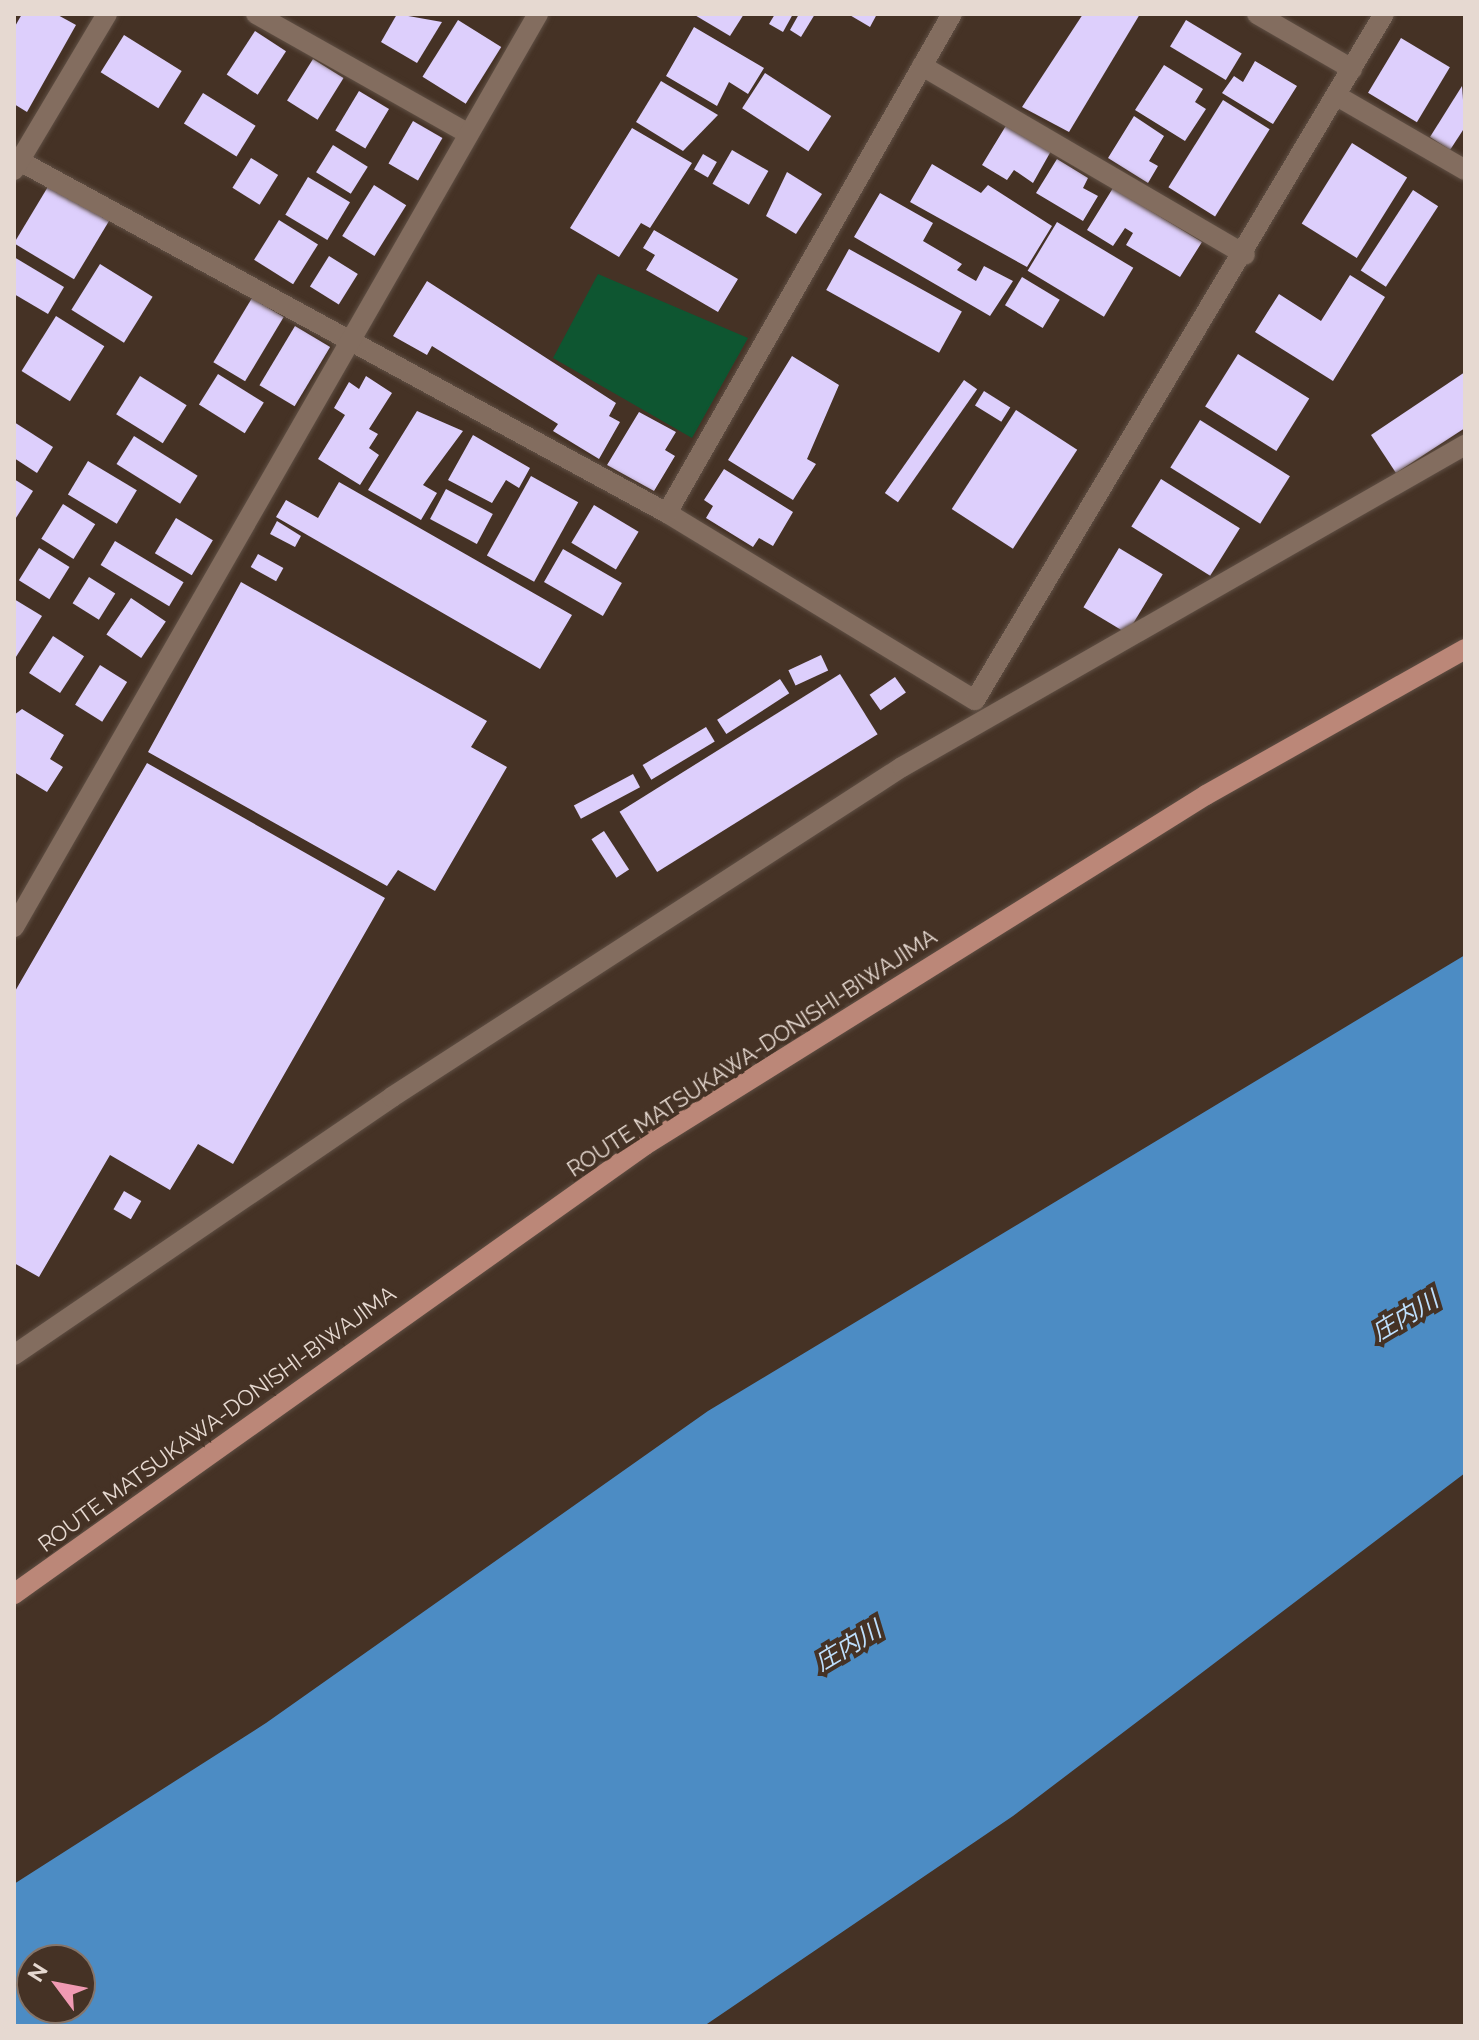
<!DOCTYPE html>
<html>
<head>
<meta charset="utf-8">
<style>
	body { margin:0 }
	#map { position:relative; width:1479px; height:2040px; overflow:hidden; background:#453225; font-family:Raleway,"Noto Sans JP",sans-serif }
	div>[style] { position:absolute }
	.green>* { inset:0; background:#0e5631 }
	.water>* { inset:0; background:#4c8cc4 }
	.building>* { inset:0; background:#ddcffc; transform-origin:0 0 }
	.roads { filter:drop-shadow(0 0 2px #5f4f44) drop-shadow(0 0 2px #5f4f44) }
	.minor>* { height:20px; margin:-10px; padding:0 10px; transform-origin:10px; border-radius:10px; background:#836d5f }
	.major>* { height:20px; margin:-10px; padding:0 10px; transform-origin:10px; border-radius:10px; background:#bb8778 }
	span { translate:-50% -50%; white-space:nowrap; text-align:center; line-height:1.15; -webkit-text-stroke:8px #453225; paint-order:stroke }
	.street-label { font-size:22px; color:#e6d9d1 }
	.water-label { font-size:24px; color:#bedffd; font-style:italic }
	.frame { position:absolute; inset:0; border:16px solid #e6d9d1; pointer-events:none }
	.north { position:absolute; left:16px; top:1944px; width:80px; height:80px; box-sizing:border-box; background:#453225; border:2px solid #85756a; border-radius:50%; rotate:302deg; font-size:22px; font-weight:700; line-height:32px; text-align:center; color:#e6d9d1 }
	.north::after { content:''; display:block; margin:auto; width:28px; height:36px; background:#f19ab3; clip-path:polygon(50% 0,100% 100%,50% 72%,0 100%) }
</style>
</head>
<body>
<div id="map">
	<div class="green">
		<div style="clip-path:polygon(598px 274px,748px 338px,692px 438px,553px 358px)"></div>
	</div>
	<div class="water">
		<div style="clip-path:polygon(evenodd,1465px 955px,1465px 1473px,1013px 1816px,704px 2026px,14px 2026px,14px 1884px,266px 1723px,708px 1411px,1465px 955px,32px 1960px,80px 1960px,80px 2008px,32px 2008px,32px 1960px)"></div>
	</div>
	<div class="building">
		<div style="clip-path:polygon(22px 14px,56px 14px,76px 25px,27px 112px,14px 104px,14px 28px)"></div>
		<div style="clip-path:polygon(397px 14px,442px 22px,417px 63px,381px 42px)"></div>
		<div style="clip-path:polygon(693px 14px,744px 14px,730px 36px)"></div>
		<div style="clip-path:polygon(775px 14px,793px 14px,783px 32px,769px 24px)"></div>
		<div style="clip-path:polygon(799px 14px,815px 14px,801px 37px,790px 30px)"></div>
		<div style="clip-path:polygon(848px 14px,877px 14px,870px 27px)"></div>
		<div style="clip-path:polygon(1083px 14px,1140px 14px,1069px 132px,1022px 107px)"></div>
		<div style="left:458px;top:20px;width:51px;height:67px;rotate:32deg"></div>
		<div style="left:1186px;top:20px;width:65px;height:31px;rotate:31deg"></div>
		<div style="clip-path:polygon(694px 27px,764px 68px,748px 94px,729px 82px,717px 106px,666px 76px)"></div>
		<div style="left:255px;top:31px;width:37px;height:52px;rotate:33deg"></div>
		<div style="left:124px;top:35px;width:68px;height:44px;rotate:32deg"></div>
		<div style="left:1401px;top:38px;width:57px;height:64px;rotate:31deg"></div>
		<div style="left:313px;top:59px;width:36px;height:49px;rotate:32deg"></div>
		<div style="clip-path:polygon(1255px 61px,1297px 86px,1273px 124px,1222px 93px,1234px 76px,1243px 82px)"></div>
		<div style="clip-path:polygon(1164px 65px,1203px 89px,1195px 102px,1206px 109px,1185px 141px,1135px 110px)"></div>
		<div style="left:765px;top:73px;width:79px;height:42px;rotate:33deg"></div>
		<div style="clip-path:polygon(661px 81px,718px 115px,683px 151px,636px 122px)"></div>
		<div style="clip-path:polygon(1462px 86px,1465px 127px,1450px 150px,1430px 137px)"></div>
		<div style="left:359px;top:91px;width:35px;height:46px;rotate:31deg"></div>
		<div style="left:203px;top:93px;width:62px;height:36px;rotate:32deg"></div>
		<div style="left:1223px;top:100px;width:55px;height:103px;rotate:32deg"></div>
		<div style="clip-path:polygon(1134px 116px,1164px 136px,1149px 161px,1158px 166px,1148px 183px,1108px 158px)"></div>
		<div style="left:413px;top:121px;width:34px;height:49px;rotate:30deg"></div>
		<div style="clip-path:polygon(1007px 124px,1051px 151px,1033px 183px,1014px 170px,1007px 180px,982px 165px)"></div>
		<div style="clip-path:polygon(632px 128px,692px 163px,650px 228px,641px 223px,619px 257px,570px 228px)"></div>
		<div style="left:1352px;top:143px;width:65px;height:95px;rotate:32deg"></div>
		<div style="left:333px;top:145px;width:41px;height:32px;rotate:32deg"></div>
		<div style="left:732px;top:150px;width:42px;height:39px;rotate:30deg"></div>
		<div style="left:703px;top:154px;width:16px;height:18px;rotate:30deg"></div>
		<div style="left:251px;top:158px;width:32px;height:35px;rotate:32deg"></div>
		<div style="clip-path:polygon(1057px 159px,1088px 178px,1083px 188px,1098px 196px,1083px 221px,1036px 193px)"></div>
		<div style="clip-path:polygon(932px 164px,981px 193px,988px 185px,1052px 226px,1027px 267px,910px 202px)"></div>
		<div style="clip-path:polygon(787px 172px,822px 194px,796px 234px,766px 216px)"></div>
		<div style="left:308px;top:177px;width:49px;height:44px;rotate:31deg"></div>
		<div style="left:49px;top:185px;width:70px;height:68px;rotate:31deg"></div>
		<div style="left:374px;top:185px;width:38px;height:60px;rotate:32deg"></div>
		<div style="clip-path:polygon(1113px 188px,1202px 242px,1180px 277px,1126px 245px,1133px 233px,1125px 228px,1113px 246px,1087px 230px)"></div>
		<div style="left:1413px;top:190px;width:30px;height:96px;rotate:33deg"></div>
		<div style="clip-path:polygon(880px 193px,933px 223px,923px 241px,962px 264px,957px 270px,976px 281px,984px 266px,1013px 281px,990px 316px,854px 237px)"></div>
		<div style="left:279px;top:220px;width:46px;height:47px;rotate:32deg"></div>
		<div style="left:1057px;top:222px;width:89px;height:57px;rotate:31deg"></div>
		<div style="clip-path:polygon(654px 230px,738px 279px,718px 312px,646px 270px,655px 255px,643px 248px)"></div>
		<div style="left:849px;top:249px;width:129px;height:47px;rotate:29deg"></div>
		<div style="left:329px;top:256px;width:34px;height:36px;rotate:32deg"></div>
		<div style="clip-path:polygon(14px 257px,64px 287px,48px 314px,14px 294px)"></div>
		<div style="left:100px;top:264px;width:62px;height:54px;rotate:32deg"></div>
		<div style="clip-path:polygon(1350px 275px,1385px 297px,1333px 381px,1255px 332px,1279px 294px,1321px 321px)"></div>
		<div style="left:1022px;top:277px;width:44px;height:33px;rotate:31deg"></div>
		<div style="clip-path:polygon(427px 281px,616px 403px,609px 416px,620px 422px,599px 459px,553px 431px,558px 424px,432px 346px,427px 355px,393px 336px)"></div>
		<div style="left:252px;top:298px;width:37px;height:75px;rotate:31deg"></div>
		<div style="left:56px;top:316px;width:57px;height:65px;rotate:32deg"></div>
		<div style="left:295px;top:326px;width:41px;height:69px;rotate:31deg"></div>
		<div style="left:1238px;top:354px;width:84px;height:62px;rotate:32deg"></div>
		<div style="clip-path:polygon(792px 356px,839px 385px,807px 459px,816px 464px,793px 500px,728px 460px)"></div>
		<div style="clip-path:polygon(1465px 372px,1465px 428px,1396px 473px,1371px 435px)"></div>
		<div style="left:218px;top:374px;width:54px;height:36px;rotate:32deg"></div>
		<div style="left:140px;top:376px;width:55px;height:45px;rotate:32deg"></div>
		<div style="clip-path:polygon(366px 376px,392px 393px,369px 429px,378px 434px,369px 448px,379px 455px,360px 485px,318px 459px,345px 415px,334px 408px,349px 382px,359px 389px)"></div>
		<div style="left:964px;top:380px;width:16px;height:138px;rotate:35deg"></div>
		<div style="left:984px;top:391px;width:31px;height:17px;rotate:32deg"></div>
		<div style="left:1016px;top:410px;width:73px;height:118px;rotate:33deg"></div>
		<div style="clip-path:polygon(417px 411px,463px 431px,423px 485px,437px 493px,421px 520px,368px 490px)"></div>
		<div style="clip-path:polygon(639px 412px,676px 432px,665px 450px,675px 456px,654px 491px,607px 465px)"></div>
		<div style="left:1200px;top:420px;width:106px;height:56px;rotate:32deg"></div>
		<div style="clip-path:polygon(14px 422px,53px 447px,37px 473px,14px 458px)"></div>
		<div style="clip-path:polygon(473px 435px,530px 468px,519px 488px,506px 480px,492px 503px,448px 480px)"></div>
		<div style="left:134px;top:436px;width:75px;height:33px;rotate:32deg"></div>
		<div style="left:88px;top:461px;width:57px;height:39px;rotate:31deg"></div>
		<div style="clip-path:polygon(724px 469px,793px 512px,773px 546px,759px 538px,753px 547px,706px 518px,713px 506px,704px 500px)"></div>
		<div style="left:531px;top:476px;width:54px;height:91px;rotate:29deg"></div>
		<div style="clip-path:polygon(14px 479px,33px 491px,14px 521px)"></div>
		<div style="left:1161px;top:479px;width:93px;height:56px;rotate:32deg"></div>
		<div style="clip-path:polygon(339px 482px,572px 615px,540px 669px,276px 517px,286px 500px,318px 518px)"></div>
		<div style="left:446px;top:489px;width:53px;height:34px;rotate:28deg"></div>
		<div style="left:63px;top:504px;width:38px;height:41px;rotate:32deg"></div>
		<div style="left:594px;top:505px;width:52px;height:44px;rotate:31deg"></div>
		<div style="left:176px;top:518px;width:43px;height:41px;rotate:31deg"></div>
		<div style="clip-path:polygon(277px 521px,301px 536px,295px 547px,270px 534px)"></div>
		<div style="left:115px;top:541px;width:80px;height:28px;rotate:31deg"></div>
		<div style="left:39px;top:548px;width:36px;height:38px;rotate:32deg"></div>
		<div style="left:1119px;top:548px;width:51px;height:69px;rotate:31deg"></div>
		<div style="left:563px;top:549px;width:68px;height:38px;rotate:30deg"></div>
		<div style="left:258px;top:554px;width:29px;height:15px;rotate:29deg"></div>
		<div style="left:89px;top:577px;width:31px;height:31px;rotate:32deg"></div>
		<div style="clip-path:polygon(241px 582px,487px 721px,471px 747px,507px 767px,435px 891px,398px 870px,387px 886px,148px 752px)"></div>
		<div style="left:131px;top:598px;width:42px;height:44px;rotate:34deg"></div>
		<div style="clip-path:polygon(14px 599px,42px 616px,14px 660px)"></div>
		<div style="left:53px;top:636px;width:37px;height:44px;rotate:33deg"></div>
		<div style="left:821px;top:655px;width:17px;height:36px;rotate:65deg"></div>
		<div style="left:100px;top:665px;width:32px;height:47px;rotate:32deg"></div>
		<div style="left:840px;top:674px;width:71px;height:260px;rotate:58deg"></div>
		<div style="left:895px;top:677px;width:19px;height:31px;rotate:55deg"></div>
		<div style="left:780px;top:679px;width:17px;height:75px;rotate:57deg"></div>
		<div style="clip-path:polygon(22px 709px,64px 735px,50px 759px,63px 767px,47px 792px,14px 772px,14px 715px)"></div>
		<div style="left:706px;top:727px;width:17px;height:74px;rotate:59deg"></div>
		<div style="clip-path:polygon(147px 763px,385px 898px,233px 1164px,198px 1144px,170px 1190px,110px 1155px,39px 1277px,14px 1263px,14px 993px)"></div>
		<div style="left:633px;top:774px;width:15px;height:67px;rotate:62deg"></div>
		<div style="left:604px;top:831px;width:46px;height:15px;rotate:57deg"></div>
		<div style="left:124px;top:1191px;width:20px;height:21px;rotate:30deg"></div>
	</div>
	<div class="roads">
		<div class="minor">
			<div style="left:256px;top:14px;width:244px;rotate:29.4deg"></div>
			<div style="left:1257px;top:14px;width:110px;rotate:30.1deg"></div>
			<div style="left:922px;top:66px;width:374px;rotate:30.3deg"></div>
			<div style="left:1337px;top:96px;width:148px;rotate:30deg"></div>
			<div style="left:14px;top:158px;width:743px;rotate:28.53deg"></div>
			<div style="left:667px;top:513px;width:360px;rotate:31.3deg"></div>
			<div style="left:975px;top:700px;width:799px;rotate:-59.2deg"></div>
			<div style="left:14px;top:170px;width:182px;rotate:-59.2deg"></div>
			<div style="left:667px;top:513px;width:575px;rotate:-60.27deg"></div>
			<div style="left:14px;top:927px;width:1053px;rotate:-60.15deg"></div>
			<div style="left:14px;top:1355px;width:458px;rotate:-34.3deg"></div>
			<div style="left:392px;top:1097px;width:607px;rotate:-32.91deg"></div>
			<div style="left:902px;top:767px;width:649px;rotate:-29.77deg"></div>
		</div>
		<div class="major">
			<div style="left:14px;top:1594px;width:774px;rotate:-35.43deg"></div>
			<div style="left:645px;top:1145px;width:661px;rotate:-31.96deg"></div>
			<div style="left:1206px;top:795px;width:297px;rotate:-29.4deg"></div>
		</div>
	</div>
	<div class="street-label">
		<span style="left:752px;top:1053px;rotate:-33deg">ROUTE MATSUKAWA-DONISHI-BIWAJIMA</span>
		<span style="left:217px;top:1419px;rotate:-36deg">ROUTE MATSUKAWA-DONISHI-BIWAJIMA</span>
	</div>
	<div class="water-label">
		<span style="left:1405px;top:1316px;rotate:-31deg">庄内川</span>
		<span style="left:848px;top:1646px;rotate:-31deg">庄内川</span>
	</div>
	<div class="frame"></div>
	<div class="north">N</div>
</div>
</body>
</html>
